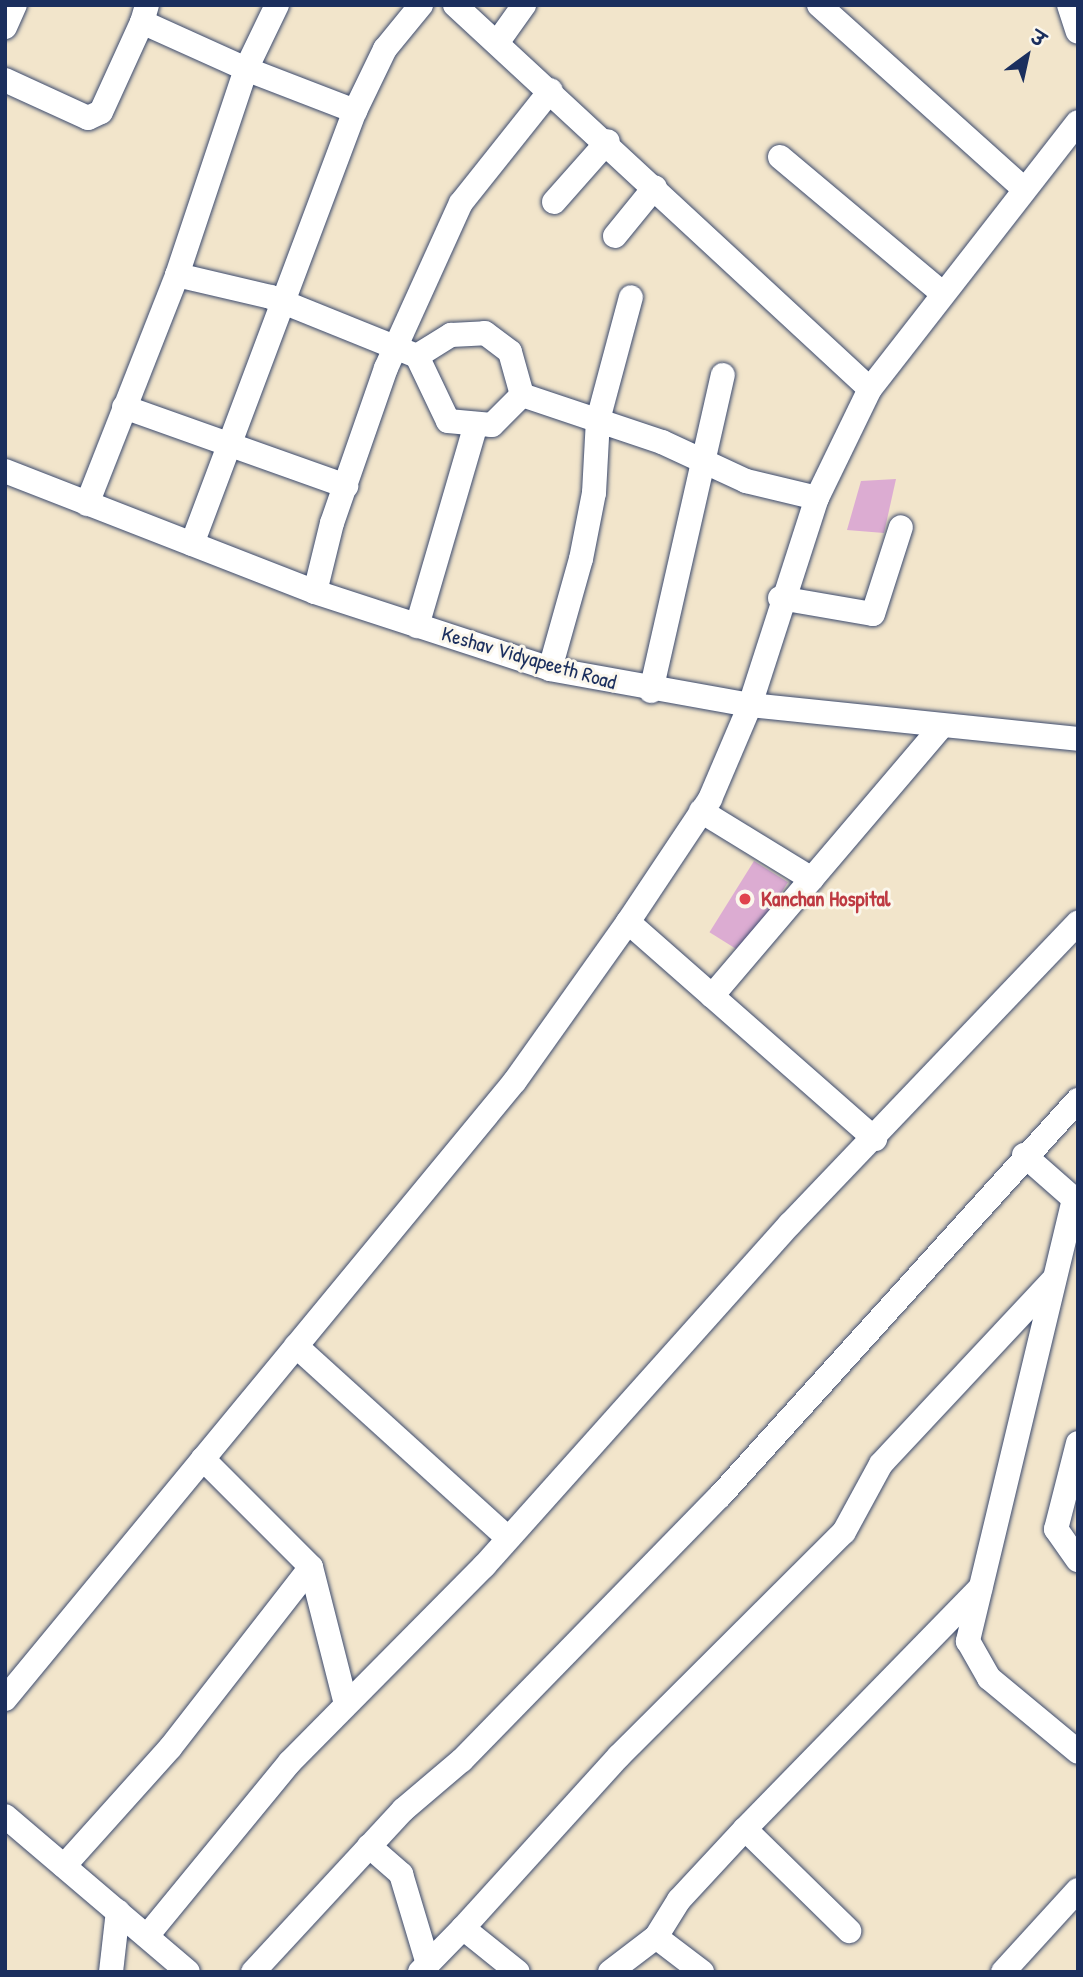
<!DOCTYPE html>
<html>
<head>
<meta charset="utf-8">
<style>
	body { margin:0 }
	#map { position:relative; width:1083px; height:1977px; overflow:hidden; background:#f2e5cb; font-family:"Patrick Hand","Playpen Sans Deva",sans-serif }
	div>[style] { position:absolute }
	.building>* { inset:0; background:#dcacd2; transform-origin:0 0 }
	.roads { filter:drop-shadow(0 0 2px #3b4a6e) drop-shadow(0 0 2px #3b4a6e) }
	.minor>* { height:24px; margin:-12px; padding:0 12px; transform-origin:12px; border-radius:12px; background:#fff }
	.dots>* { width:19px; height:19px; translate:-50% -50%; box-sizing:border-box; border:4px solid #fbf7ec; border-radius:50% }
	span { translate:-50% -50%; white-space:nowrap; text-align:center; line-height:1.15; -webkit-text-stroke:6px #fbf7ec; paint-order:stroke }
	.street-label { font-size:21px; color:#1b2f5e }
	.health-label { font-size:21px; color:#be3a42; font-weight:700 }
	.left { translate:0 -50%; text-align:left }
	.frame { position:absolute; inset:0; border:7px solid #1b2f5e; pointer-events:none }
	.north { position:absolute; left:992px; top:21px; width:70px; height:70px; -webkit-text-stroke:5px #fbf7ec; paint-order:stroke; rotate:33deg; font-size:19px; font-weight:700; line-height:28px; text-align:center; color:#1b2f5e }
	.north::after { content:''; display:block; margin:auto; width:24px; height:32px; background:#1b2f5e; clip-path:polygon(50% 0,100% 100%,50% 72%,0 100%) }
</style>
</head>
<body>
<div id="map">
	<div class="building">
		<div style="clip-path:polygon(896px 479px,884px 533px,847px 530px,861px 481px)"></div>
		<div style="left:754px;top:861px;width:40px;height:84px;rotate:32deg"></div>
	</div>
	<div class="roads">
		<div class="minor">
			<div style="left:147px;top:5px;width:18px;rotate:106deg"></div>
			<div style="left:142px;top:22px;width:114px;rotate:24.3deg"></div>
			<div style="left:246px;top:69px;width:217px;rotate:108.5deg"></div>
			<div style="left:177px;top:275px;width:97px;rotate:13.2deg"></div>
			<div style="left:271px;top:297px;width:157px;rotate:22deg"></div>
			<div style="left:417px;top:356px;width:72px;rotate:64.5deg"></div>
			<div style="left:448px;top:421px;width:44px;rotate:5.2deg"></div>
			<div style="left:492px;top:425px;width:42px;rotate:-45deg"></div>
			<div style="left:522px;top:395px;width:148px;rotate:18.6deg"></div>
			<div style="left:662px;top:442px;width:93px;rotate:24.9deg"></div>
			<div style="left:746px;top:481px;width:73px;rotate:13.5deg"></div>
			<div style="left:277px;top:5px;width:71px;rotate:115.8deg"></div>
			<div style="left:246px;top:69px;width:117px;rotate:21.1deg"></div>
			<div style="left:455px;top:5px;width:565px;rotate:42.78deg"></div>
			<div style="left:819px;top:5px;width:273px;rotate:41.9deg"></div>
			<div style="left:1069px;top:5px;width:28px;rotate:72deg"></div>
			<div style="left:5px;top:27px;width:24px;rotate:-66deg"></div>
			<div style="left:497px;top:43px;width:47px;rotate:-54.6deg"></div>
			<div style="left:5px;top:80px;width:91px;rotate:24.6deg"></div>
			<div style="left:88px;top:118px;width:14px;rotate:-25deg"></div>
			<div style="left:101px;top:112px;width:99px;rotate:-65.5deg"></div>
			<div style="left:780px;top:157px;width:212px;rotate:40deg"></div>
			<div style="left:554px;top:202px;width:81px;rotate:-48.5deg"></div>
			<div style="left:615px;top:236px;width:63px;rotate:-50.8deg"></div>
			<div style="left:417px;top:356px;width:40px;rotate:-32deg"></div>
			<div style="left:451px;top:335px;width:34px;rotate:-3deg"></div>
			<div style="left:485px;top:333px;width:31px;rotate:37deg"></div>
			<div style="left:510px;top:352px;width:45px;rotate:74.4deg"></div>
			<div style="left:124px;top:407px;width:236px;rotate:19.6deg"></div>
			<div style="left:5px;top:471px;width:333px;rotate:21.3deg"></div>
			<div style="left:315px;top:592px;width:247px;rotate:18.1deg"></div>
			<div style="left:550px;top:669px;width:203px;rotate:10.2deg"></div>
			<div style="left:750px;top:705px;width:330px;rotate:5.9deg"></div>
			<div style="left:87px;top:504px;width:246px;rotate:-68.5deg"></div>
			<div style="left:192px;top:544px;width:463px;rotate:-69.4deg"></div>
			<div style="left:355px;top:111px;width:69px;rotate:-64.2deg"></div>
			<div style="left:385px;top:49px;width:57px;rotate:-50.7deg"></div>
			<div style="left:315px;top:592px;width:71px;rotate:-76.2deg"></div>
			<div style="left:332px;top:523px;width:164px;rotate:-70.8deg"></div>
			<div style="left:386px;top:368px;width:181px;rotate:-65.6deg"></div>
			<div style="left:461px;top:203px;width:144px;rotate:-51.5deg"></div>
			<div style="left:780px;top:598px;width:94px;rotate:9.8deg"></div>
			<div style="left:873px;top:614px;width:91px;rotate:-72.2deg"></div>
			<div style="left:417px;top:626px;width:210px;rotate:-73.7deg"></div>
			<div style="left:550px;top:669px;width:114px;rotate:-74.3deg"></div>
			<div style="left:581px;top:559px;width:67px;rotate:-78.9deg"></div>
			<div style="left:594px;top:493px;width:73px;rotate:-86.9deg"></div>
			<div style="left:598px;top:420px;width:127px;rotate:-75deg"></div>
			<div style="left:651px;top:691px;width:324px;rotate:-77.2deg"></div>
			<div style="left:701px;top:811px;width:130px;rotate:31.5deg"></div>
			<div style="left:628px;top:922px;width:329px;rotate:41.3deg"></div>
			<div style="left:712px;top:996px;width:355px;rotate:-49.6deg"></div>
			<div style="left:1024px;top:1155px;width:67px;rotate:41.3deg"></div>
			<div style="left:1074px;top:1199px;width:455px;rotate:103.5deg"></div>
			<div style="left:968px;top:1641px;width:43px;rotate:60.4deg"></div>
			<div style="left:989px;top:1678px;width:116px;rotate:39.7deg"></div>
			<div style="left:296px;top:1346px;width:286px;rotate:42.2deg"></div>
			<div style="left:1078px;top:1443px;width:89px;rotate:104.3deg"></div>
			<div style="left:1056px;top:1529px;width:38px;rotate:55deg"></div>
			<div style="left:311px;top:1567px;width:141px;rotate:75.7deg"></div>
			<div style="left:5px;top:1699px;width:801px;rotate:-50.47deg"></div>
			<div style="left:515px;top:1081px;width:195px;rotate:-54.6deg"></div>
			<div style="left:628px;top:922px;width:148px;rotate:-56.3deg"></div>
			<div style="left:710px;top:799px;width:102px;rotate:-66.9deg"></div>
			<div style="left:750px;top:705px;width:218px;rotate:-72.1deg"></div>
			<div style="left:817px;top:498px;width:121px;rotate:-64.1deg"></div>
			<div style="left:870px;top:389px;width:338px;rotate:-52.1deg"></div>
			<div style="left:5px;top:1816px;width:240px;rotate:40.4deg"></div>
			<div style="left:745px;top:1829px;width:146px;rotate:44.4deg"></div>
			<div style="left:369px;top:1846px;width:43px;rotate:41.2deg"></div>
			<div style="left:401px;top:1874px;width:94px;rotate:73.3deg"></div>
			<div style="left:64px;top:1866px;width:159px;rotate:-48.1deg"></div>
			<div style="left:170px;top:1748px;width:229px;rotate:-52.1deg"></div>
			<div style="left:311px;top:1567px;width:153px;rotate:-135deg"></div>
			<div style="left:463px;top:1928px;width:232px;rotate:-47.8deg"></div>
			<div style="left:619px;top:1756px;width:317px;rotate:-44.9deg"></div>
			<div style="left:844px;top:1532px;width:77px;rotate:-61.4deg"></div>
			<div style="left:881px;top:1464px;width:252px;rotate:-46.9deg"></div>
			<div style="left:147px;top:1936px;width:225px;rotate:-50.6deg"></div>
			<div style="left:290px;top:1762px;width:276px;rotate:-45.3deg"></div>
			<div style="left:484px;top:1566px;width:459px;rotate:-48.2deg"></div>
			<div style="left:790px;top:1224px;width:417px;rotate:-46.3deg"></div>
			<div style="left:656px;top:1937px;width:44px;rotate:-58.1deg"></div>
			<div style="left:679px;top:1900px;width:97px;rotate:-47.1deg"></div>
			<div style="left:745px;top:1829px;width:337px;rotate:-45.7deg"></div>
			<div style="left:111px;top:1972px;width:61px;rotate:-83.5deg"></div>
			<div style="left:253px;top:1972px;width:221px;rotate:-47.2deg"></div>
			<div style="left:403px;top:1810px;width:77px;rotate:-40.3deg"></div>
			<div style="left:462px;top:1760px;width:369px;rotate:-45.7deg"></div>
			<div style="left:720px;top:1496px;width:534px;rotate:-47.89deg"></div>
			<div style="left:420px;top:1972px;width:62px;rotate:-45.7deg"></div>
			<div style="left:463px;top:1928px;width:70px;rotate:38.7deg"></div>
			<div style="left:610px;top:1972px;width:58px;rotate:-37.3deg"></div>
			<div style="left:656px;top:1937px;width:58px;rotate:37.3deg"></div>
			<div style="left:1003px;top:1972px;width:111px;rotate:-47.6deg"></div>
		</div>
	</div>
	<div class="dots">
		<div style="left:745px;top:899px;background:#e0444e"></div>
	</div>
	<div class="street-label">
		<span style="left:529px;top:658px;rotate:16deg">Keshav Vidyapeeth Road</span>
	</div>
	<div class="health-label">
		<span class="left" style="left:761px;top:899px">Kanchan Hospital</span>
	</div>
	<div class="frame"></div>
	<div class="north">उ</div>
</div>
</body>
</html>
